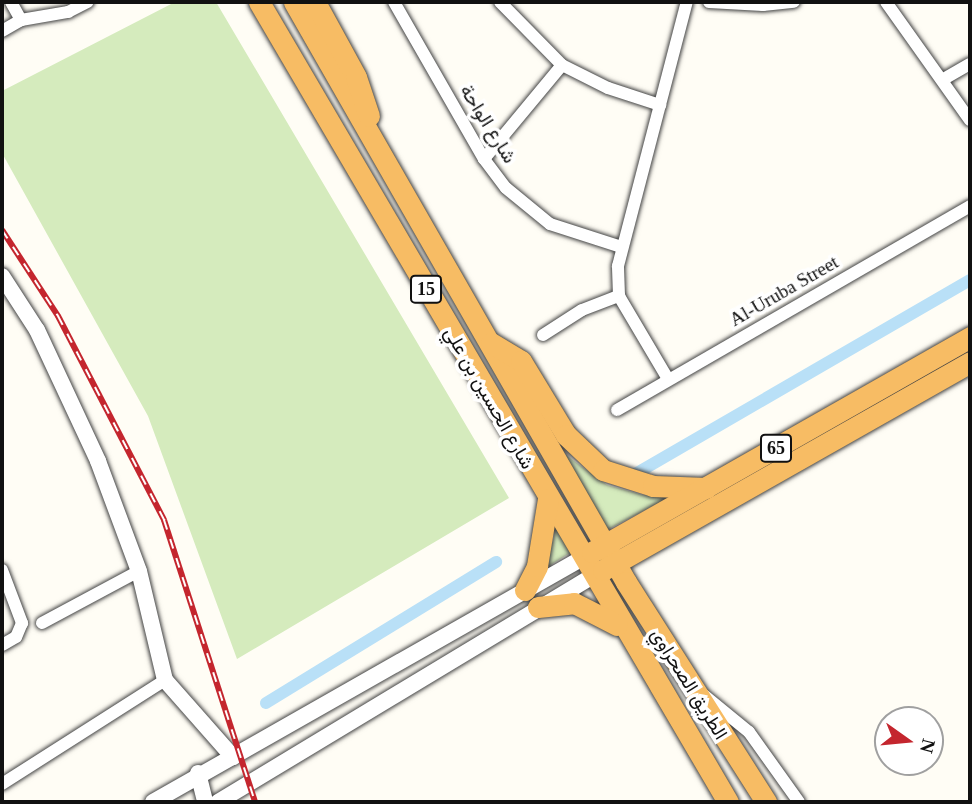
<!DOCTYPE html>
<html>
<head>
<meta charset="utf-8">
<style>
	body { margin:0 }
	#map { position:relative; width:972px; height:804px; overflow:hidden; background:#fffdf5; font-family:"Times New Roman",Vazirmatn,serif }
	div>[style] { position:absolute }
	.green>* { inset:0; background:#d5ebbd }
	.canal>* { height:12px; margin:-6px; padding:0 6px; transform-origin:6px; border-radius:6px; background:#b9e0f7 }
	.roads { filter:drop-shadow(0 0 2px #444) drop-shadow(0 0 2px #444) }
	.minor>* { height:12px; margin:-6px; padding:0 6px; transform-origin:6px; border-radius:6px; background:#fff }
	.tertiary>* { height:16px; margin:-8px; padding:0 8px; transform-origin:8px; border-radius:8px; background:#fff }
	.trunk>* { height:21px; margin:-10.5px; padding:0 10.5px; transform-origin:10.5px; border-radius:10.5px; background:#f7bc64 }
	.rail>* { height:6px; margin-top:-3px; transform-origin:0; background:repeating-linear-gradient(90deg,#fff 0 10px,#c4262e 0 20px); box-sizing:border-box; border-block:2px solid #c4262e }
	span { translate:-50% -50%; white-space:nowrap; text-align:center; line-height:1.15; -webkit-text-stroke:7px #fff; paint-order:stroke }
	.shield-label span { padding:2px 5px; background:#fff; border:2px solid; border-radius:5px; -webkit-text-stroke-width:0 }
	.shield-label { font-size:18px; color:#111; font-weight:700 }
	.street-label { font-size:19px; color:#111 }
	.frame { position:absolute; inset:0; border:4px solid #111; pointer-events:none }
	.north { position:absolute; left:874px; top:706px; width:70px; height:70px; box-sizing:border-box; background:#fff; border:2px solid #a0a0a0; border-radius:50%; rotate:105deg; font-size:19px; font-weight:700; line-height:28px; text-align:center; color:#111 }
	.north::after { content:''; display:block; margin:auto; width:24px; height:32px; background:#c4262e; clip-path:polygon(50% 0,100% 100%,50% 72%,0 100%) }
</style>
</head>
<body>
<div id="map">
	<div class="green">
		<div style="clip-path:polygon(175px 2px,216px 2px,509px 498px,237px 659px,148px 416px,2px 153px,2px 91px)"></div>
		<div style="clip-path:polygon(559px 450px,607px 485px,643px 495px,670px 497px,605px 531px)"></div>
		<div style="clip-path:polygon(555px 520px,573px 551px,544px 569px,554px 537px)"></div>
	</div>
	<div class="canal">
		<div style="left:637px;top:473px;width:385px;rotate:-30.1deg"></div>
		<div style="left:266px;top:703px;width:270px;rotate:-31.5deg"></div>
	</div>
	<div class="roads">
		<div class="minor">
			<div style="left:11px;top:2px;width:21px;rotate:61deg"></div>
			<div style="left:394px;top:2px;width:181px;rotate:60.2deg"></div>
			<div style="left:484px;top:159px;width:36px;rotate:53deg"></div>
			<div style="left:506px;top:188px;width:57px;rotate:39.3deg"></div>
			<div style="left:550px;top:224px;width:75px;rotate:17.9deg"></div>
			<div style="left:500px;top:2px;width:88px;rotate:45.5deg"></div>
			<div style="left:562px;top:65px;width:51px;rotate:26.6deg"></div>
			<div style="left:608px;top:88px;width:55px;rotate:18.1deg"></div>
			<div style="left:709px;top:2px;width:54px;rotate:3.2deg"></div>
			<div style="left:763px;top:5px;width:31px;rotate:-6deg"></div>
			<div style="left:886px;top:2px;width:145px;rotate:54.6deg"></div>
			<div style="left:2px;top:31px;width:22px;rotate:-30deg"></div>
			<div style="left:21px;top:20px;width:48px;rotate:-9.7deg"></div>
			<div style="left:68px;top:12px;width:22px;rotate:-27deg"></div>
			<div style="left:942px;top:80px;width:32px;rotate:-30deg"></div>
			<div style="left:484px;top:159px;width:122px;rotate:-50.3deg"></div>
			<div style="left:543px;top:335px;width:46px;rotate:-32.7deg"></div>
			<div style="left:582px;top:310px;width:40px;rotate:-21deg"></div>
			<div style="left:668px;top:379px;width:96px;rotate:-120.6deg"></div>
			<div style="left:619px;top:296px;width:30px;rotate:-92deg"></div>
			<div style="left:618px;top:266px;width:273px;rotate:-75.4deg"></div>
			<div style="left:617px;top:410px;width:408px;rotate:-30deg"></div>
			<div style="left:2px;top:570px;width:57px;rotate:69.3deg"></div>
			<div style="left:22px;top:623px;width:15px;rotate:113deg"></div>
			<div style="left:16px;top:637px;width:16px;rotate:150deg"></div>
			<div style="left:42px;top:623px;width:110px;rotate:-28.2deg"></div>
			<div style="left:700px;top:692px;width:63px;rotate:39.2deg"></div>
			<div style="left:749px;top:732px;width:86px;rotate:54.5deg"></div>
			<div style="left:2px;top:784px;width:193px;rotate:-32.5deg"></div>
		</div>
		<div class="tertiary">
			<div style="left:2px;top:276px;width:64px;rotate:57.1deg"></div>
			<div style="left:37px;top:330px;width:145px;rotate:65deg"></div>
			<div style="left:98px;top:461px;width:117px;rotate:69.6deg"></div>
			<div style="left:139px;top:571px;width:112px;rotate:76.6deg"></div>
			<div style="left:165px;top:680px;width:103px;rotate:48.6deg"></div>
			<div style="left:198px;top:773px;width:30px;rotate:76deg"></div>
			<div style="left:153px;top:802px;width:494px;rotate:-29.6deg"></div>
			<div style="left:218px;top:802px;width:437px;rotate:-31.1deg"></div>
		</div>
		<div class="trunk">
			<div style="left:259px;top:2px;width:927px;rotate:59.62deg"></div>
			<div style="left:294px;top:2px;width:668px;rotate:60.21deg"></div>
			<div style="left:626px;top:582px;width:261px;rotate:57.5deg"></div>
			<div style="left:315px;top:2px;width:85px;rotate:61.3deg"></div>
			<div style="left:356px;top:77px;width:41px;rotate:71.6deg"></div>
			<div style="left:491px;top:343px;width:35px;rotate:31deg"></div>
			<div style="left:521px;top:361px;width:87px;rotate:58.7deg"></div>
			<div style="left:566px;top:435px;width:51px;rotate:43.4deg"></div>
			<div style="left:603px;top:470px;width:52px;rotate:17.7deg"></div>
			<div style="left:653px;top:486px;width:53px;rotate:2.2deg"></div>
			<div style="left:592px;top:552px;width:435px;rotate:-29.6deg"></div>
			<div style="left:603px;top:570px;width:422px;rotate:-29.5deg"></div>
			<div style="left:525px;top:590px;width:27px;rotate:-63deg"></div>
			<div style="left:537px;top:566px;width:68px;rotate:-80.7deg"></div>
			<div style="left:538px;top:607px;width:36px;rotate:-6deg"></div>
			<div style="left:574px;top:603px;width:48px;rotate:27.1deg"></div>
		</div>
	</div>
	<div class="rail">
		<div style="left:2px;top:230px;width:103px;rotate:56.9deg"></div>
		<div style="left:58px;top:316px;width:230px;rotate:62.5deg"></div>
		<div style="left:164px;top:520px;width:296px;rotate:72.1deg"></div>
	</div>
	<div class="shield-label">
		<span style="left:426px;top:289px">15</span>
		<span style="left:776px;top:448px">65</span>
	</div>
	<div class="street-label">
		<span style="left:488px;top:124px;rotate:58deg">شارع الواحة</span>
		<span style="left:784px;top:291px;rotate:-30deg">Al-Uruba Street</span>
		<span style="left:489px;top:398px;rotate:60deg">شارع الحسين بن علي</span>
		<span style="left:689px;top:684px;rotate:58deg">الطريق الصحراوي</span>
	</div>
	<div class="frame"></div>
	<div class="north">N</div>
</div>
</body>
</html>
